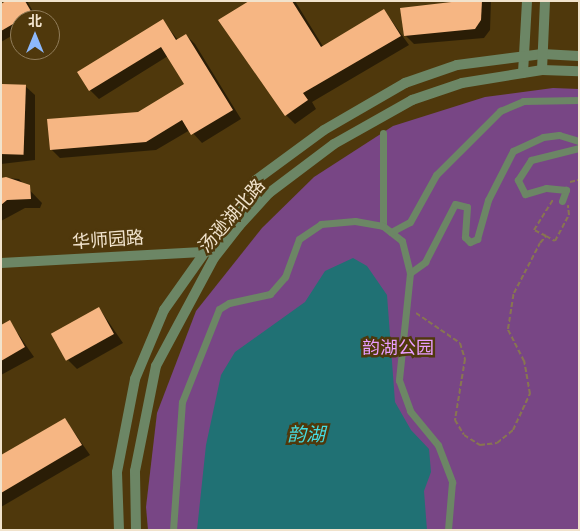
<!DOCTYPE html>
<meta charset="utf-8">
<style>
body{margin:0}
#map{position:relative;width:580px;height:531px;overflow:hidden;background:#4f380c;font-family:Roboto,"Noto Sans SC",sans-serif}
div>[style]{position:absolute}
.green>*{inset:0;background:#784685}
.water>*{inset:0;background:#207174}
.shadow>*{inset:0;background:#0007}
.building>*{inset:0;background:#f6b683;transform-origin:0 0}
.path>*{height:2px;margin-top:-1px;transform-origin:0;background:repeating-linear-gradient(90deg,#887550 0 5px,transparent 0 7.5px)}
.pedestrian>*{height:7px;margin:-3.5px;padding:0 3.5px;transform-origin:3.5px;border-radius:3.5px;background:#6c8665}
.tertiary>*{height:10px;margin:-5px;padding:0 5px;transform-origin:5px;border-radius:5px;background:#6c8665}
span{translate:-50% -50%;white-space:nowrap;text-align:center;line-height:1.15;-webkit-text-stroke:5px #4f380c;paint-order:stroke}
.street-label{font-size:18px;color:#f1e3cd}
.park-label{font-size:18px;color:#e99dfe}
.water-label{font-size:19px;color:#45dde3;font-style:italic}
.frame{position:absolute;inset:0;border:2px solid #f1e3cd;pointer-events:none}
.north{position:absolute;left:10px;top:10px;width:50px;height:50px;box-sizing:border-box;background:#4f380c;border:1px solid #907c59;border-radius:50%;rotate:0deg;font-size:14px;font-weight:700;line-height:20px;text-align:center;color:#f1e3cd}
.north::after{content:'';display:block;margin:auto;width:18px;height:22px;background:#8db9fc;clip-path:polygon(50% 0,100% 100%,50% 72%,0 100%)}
</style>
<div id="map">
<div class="green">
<i style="clip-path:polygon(553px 88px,579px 89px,579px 530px,148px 530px,146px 507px,157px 413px,196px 311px,262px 228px,314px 177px,393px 126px,485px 97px)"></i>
</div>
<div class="water">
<i style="clip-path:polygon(353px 258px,367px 266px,387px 295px,395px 402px,411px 430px,429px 449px,431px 472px,424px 491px,427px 530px,197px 530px,206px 445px,221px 375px,235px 352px,305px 302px,325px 271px)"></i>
</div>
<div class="shadow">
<i style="clip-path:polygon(9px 1px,27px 1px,38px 20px,20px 20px,20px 31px,1px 42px,1px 6px)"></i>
<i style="clip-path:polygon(252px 1px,295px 1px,324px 48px,384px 10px,409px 45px,312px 102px,316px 109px,295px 124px,286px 115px)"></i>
<i style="clip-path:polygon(461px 1px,491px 1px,490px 30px,484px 38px,414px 44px,405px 35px)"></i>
<i style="clip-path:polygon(163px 21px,178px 40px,186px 35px,195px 44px,241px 119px,202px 143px,190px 130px,156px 150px,60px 158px,51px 149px,139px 113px,186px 85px,168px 56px,99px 99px,90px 90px)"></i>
<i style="clip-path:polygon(25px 86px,35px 95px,35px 160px,1px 164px,1px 128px)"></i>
<i style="clip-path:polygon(7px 178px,19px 179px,42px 203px,40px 208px,25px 208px,1px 221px,1px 181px)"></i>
<i style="clip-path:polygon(99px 308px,123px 343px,77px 369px,68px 360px)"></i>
<i style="clip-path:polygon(10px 322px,34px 357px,1px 375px,1px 326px)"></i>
<i style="clip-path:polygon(65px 419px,90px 455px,1px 507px,1px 457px)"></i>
</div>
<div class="building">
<i style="clip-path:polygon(6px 1px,25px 1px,32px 13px,1px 31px,1px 4px)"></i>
<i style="clip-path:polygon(249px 1px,292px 1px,321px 47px,384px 9px,401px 36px,303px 93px,308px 100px,285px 116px,218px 20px)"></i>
<i style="clip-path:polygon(460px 1px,482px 1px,481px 20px,475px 29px,404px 36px,400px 8px)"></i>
<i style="clip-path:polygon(163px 19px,176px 40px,186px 34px,233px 110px,191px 135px,182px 120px,146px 142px,50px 150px,47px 119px,138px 112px,184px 84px,161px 47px,89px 91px,77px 72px)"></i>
<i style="left:2px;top:84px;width:24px;height:70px;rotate:2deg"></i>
<i style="clip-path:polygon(6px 177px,30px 185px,31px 199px,7px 200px,1px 205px,1px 178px)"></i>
<i style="left:99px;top:307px;width:31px;height:55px;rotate:61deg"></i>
<i style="clip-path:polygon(10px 320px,25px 347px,1px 361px,1px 325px)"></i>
<i style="clip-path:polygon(65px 418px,82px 445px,1px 493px,1px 455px)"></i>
</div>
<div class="path">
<i style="left:570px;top:182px;width:9px;rotate:-13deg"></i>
<i style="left:546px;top:236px;width:13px;rotate:-153deg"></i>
<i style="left:534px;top:230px;width:36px;rotate:-58deg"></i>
<i style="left:416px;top:313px;width:53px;rotate:34.3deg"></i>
<i style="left:460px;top:343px;width:17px;rotate:73deg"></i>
<i style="left:465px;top:359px;width:62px;rotate:99.3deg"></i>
<i style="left:455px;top:420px;width:17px;rotate:59deg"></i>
<i style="left:464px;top:435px;width:19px;rotate:32deg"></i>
<i style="left:480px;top:445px;width:17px;rotate:-7deg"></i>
<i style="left:497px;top:443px;width:21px;rotate:-39deg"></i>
<i style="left:513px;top:430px;width:40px;rotate:-65deg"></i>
<i style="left:530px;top:394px;width:34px;rotate:-100deg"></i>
<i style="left:524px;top:361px;width:36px;rotate:-117deg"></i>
<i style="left:508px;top:329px;width:36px;rotate:-81deg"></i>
<i style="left:514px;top:293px;width:56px;rotate:-62.5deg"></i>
<i style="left:540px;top:243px;width:9px;rotate:-49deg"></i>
<i style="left:546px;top:236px;width:10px;rotate:29deg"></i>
<i style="left:555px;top:241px;width:30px;rotate:-62deg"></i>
<i style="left:569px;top:215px;width:10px;rotate:-96deg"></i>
</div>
<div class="pedestrian">
<i style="left:383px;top:133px;width:93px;rotate:90deg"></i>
<i style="left:383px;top:226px;width:24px;rotate:38deg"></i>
<i style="left:402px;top:241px;width:33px;rotate:76deg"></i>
<i style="left:410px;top:273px;width:108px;rotate:95.9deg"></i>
<i style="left:399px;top:380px;width:33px;rotate:70deg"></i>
<i style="left:410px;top:411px;width:44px;rotate:50.5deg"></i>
<i style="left:438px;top:445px;width:40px;rotate:69deg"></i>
<i style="left:452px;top:482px;width:48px;rotate:94.8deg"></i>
<i style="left:562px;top:201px;width:12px;rotate:-70deg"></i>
<i style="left:566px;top:190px;width:20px;rotate:-174deg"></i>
<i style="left:546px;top:188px;width:22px;rotate:164deg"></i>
<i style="left:525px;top:194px;width:16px;rotate:-117deg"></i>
<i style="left:518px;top:180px;width:24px;rotate:-57deg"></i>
<i style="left:531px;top:160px;width:49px;rotate:-14deg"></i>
<i style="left:391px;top:232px;width:21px;rotate:-28deg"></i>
<i style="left:410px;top:222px;width:54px;rotate:-61deg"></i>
<i style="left:436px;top:175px;width:91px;rotate:-45deg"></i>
<i style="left:500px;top:111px;width:25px;rotate:-23deg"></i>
<i style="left:523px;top:101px;width:56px;rotate:-1deg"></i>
<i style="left:410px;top:273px;width:19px;rotate:-36deg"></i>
<i style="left:425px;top:262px;width:65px;rotate:-62.7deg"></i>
<i style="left:455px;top:204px;width:12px;rotate:14deg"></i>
<i style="left:467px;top:207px;width:30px;rotate:94deg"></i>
<i style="left:465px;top:237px;width:7px;rotate:45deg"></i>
<i style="left:470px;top:242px;width:8px;rotate:-23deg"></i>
<i style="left:477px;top:239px;width:41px;rotate:-74.2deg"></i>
<i style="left:488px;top:200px;width:55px;rotate:-63deg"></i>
<i style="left:513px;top:151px;width:33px;rotate:-25deg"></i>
<i style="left:543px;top:137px;width:16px;rotate:-7deg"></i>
<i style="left:559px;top:135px;width:21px;rotate:17deg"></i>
<i style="left:173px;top:530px;width:128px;rotate:-86deg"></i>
<i style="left:182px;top:402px;width:100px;rotate:-68.3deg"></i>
<i style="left:219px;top:309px;width:12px;rotate:-31deg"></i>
<i style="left:229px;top:303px;width:42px;rotate:-12.4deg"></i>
<i style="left:270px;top:294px;width:23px;rotate:-49deg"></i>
<i style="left:285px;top:277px;width:40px;rotate:-69.8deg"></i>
<i style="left:299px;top:239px;width:27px;rotate:-34deg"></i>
<i style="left:321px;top:224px;width:34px;rotate:-5deg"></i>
<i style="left:355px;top:221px;width:28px;rotate:10deg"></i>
</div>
<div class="tertiary">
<i style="left:542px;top:70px;width:37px;rotate:2deg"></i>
<i style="left:523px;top:73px;width:72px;rotate:-86.8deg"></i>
<i style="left:1px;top:263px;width:206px;rotate:-3.1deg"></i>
<i style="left:119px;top:530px;width:58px;rotate:-92deg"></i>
<i style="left:117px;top:472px;width:95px;rotate:-79deg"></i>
<i style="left:135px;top:379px;width:75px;rotate:-67.2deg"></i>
<i style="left:164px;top:310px;width:159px;rotate:-54.7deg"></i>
<i style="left:256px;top:180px;width:84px;rotate:-36.3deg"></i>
<i style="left:324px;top:130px;width:94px;rotate:-30.1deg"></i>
<i style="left:405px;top:83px;width:55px;rotate:-19.1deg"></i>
<i style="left:457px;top:65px;width:86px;rotate:-7.4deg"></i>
<i style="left:542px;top:54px;width:37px;rotate:3deg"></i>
<i style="left:136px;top:530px;width:59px;rotate:-91deg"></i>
<i style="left:135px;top:471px;width:107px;rotate:-78.7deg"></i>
<i style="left:156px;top:366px;width:123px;rotate:-61.8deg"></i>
<i style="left:214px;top:258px;width:41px;rotate:-52deg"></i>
<i style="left:239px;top:226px;width:45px;rotate:-47.7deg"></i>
<i style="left:269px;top:193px;width:81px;rotate:-37deg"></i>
<i style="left:334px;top:144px;width:90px;rotate:-29.4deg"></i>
<i style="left:412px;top:100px;width:53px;rotate:-18.8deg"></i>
<i style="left:462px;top:83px;width:81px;rotate:-9.2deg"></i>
<i style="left:542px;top:70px;width:69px;rotate:-87.5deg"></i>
</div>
<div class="street-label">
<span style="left:232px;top:216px;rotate:-49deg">汤逊湖北路</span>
<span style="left:108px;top:240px;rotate:-4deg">华师园路</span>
</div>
<div class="park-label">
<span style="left:398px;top:348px">韵湖公园</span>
</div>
<div class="water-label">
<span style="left:306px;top:435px">韵湖</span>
</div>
<div class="frame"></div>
<div class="north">北</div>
</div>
